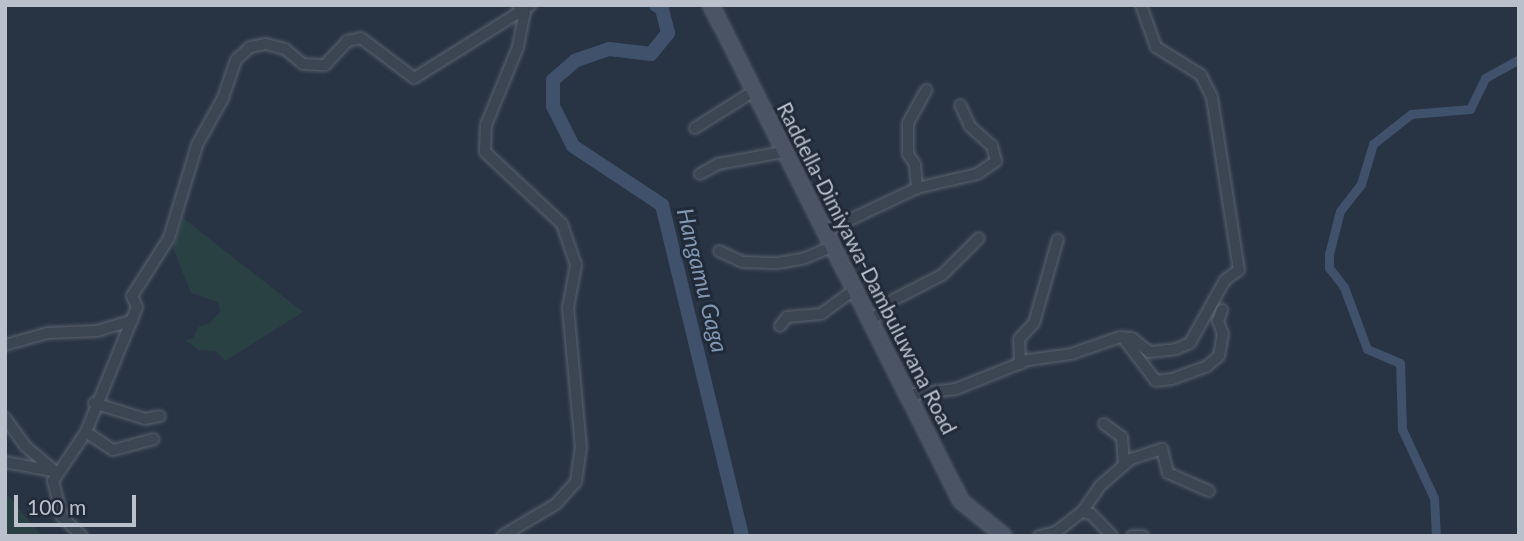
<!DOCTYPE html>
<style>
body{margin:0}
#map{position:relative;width:1524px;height:541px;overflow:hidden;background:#283343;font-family:Lato,sans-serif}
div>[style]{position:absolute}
.green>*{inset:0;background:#2a4144}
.canal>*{height:9px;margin:-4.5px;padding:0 4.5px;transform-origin:4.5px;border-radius:4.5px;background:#3f516b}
.river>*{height:14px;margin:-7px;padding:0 7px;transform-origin:7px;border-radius:7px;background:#3f516b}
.roads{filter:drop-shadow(0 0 2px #5b6370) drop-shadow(0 0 2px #5b6370)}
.street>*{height:10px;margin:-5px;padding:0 5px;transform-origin:5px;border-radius:5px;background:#3c4552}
.secondary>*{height:14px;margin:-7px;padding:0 7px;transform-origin:7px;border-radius:7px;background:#4b5465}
span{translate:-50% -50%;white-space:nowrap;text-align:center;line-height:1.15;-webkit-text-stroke:6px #212a38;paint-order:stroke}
.street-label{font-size:21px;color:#bac1cc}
.water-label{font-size:23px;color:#8297b2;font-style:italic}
.frame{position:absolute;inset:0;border:7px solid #bac1cc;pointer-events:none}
.scale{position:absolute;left:14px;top:495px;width:122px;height:32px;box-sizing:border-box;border:4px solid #bac1cc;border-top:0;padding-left:9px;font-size:21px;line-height:24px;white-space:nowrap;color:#bac1cc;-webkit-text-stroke:5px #212a38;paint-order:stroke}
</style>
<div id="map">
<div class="green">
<i style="clip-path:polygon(183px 218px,303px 312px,225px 361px,216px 351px,199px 350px,185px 340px,193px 339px,198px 327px,209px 324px,220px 312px,218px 302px,191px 293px,173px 248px)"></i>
<i style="clip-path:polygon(5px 492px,42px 536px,5px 536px)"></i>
</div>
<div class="canal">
<i style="left:1436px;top:536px;width:38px;rotate:-93deg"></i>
<i style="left:1434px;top:498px;width:76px;rotate:-114.9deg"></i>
<i style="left:1402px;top:429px;width:66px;rotate:-91.7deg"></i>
<i style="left:1400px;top:363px;width:36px;rotate:-157deg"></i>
<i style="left:1367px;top:349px;width:66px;rotate:-110.4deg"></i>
<i style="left:1344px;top:287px;width:24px;rotate:-128deg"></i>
<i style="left:1329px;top:268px;width:14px;rotate:-90deg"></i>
<i style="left:1329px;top:254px;width:44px;rotate:-75.7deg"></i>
<i style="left:1340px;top:211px;width:34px;rotate:-52deg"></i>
<i style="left:1361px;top:184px;width:42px;rotate:-73.3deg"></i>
<i style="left:1373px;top:144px;width:48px;rotate:-38.3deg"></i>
<i style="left:1411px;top:114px;width:59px;rotate:-4.8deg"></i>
<i style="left:1470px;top:109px;width:34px;rotate:-64deg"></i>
<i style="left:1485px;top:78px;width:39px;rotate:-29deg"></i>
</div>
<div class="river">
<i style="left:656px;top:5px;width:7px;rotate:34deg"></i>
<i style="left:662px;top:9px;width:25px;rotate:76deg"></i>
<i style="left:668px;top:33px;width:27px;rotate:129deg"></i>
<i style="left:651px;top:54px;width:42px;rotate:-173.2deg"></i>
<i style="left:609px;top:49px;width:36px;rotate:161deg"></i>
<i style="left:575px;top:61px;width:29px;rotate:139deg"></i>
<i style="left:553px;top:80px;width:26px;rotate:90deg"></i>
<i style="left:553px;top:106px;width:45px;rotate:63.4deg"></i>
<i style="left:573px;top:146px;width:107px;rotate:33.5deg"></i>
<i style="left:662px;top:205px;width:341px;rotate:76.4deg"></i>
</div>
<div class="roads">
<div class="street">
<i style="left:695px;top:128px;width:70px;rotate:-32.1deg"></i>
<i style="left:700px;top:174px;width:21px;rotate:-29deg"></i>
<i style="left:718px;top:164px;width:66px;rotate:-10.5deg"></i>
<i style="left:917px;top:188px;width:24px;rotate:-95deg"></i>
<i style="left:915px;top:164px;width:12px;rotate:-125deg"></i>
<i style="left:908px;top:154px;width:31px;rotate:-90deg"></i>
<i style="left:908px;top:123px;width:38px;rotate:-61deg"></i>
<i style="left:824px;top:232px;width:103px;rotate:-25.3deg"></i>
<i style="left:917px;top:188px;width:62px;rotate:-13.1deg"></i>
<i style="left:977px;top:174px;width:23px;rotate:-34deg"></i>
<i style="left:996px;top:161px;width:16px;rotate:-105deg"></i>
<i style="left:992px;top:146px;width:30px;rotate:-138deg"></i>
<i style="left:970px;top:126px;width:23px;rotate:-115deg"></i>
<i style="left:719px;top:251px;width:26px;rotate:25deg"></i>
<i style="left:743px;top:262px;width:35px;rotate:2deg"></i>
<i style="left:778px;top:263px;width:27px;rotate:-10deg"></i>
<i style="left:805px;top:258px;width:28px;rotate:-23deg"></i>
<i style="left:869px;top:323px;width:35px;rotate:-43deg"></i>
<i style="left:895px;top:299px;width:53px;rotate:-27.1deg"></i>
<i style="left:942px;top:275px;width:52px;rotate:-45deg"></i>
<i style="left:780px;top:326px;width:11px;rotate:-52deg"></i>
<i style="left:787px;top:317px;width:34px;rotate:-5deg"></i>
<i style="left:821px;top:314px;width:39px;rotate:-36deg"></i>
<i style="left:1124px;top:339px;width:53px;rotate:52.7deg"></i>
<i style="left:1156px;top:381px;width:16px;rotate:-7deg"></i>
<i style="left:1172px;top:379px;width:37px;rotate:-20deg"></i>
<i style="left:1207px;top:366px;width:16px;rotate:-40deg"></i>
<i style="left:1219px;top:356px;width:22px;rotate:-80deg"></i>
<i style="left:1223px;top:334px;width:14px;rotate:-111deg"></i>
<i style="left:1218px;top:321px;width:12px;rotate:-70deg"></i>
<i style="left:5px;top:345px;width:44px;rotate:-15.9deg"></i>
<i style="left:47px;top:333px;width:50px;rotate:-2.3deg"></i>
<i style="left:97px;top:331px;width:37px;rotate:-17deg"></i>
<i style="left:1020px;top:364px;width:25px;rotate:-92deg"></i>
<i style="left:1019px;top:339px;width:22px;rotate:-47deg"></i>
<i style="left:1034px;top:323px;width:87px;rotate:-74.1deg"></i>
<i style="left:907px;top:395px;width:49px;rotate:-7deg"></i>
<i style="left:956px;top:389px;width:78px;rotate:-21.9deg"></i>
<i style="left:1028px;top:360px;width:43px;rotate:-7.9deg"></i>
<i style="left:1071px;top:354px;width:52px;rotate:-19.1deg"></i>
<i style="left:1120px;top:337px;width:12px;rotate:5deg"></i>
<i style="left:1132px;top:338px;width:22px;rotate:39deg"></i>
<i style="left:1149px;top:352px;width:27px;rotate:-6deg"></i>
<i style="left:1176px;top:349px;width:15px;rotate:-23deg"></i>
<i style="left:1190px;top:343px;width:72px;rotate:-60.9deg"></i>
<i style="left:1225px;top:280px;width:17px;rotate:-36deg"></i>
<i style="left:1239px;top:270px;width:175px;rotate:-98.9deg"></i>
<i style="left:1212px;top:97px;width:25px;rotate:-117deg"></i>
<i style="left:1201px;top:75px;width:53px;rotate:-148.1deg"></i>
<i style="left:1156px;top:47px;width:45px;rotate:-109.7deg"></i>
<i style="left:94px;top:403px;width:53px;rotate:17.4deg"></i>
<i style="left:145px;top:419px;width:15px;rotate:-11deg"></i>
<i style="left:5px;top:418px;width:34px;rotate:54deg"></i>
<i style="left:25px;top:446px;width:40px;rotate:40deg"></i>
<i style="left:1104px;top:424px;width:22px;rotate:36deg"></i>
<i style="left:1122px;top:437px;width:28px;rotate:86deg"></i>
<i style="left:86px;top:432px;width:32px;rotate:34deg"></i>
<i style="left:113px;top:450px;width:42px;rotate:-15deg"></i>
<i style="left:5px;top:462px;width:48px;rotate:10.8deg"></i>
<i style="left:1082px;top:512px;width:33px;rotate:-55deg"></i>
<i style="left:1101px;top:485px;width:40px;rotate:-41deg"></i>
<i style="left:1131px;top:459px;width:33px;rotate:-18deg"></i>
<i style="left:1162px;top:449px;width:25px;rotate:76deg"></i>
<i style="left:1168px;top:473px;width:45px;rotate:23.7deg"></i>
<i style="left:82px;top:536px;width:28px;rotate:-136deg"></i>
<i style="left:62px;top:517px;width:37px;rotate:-104deg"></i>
<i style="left:53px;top:481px;width:59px;rotate:-56deg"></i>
<i style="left:86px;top:432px;width:135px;rotate:-67.8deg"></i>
<i style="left:137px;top:307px;width:12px;rotate:-114deg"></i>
<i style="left:132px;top:296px;width:69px;rotate:-57.5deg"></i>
<i style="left:169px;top:238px;width:97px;rotate:-73.2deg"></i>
<i style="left:197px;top:145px;width:54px;rotate:-61deg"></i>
<i style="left:223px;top:98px;width:40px;rotate:-71.1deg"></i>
<i style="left:236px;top:60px;width:19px;rotate:-43deg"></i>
<i style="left:250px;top:47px;width:16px;rotate:-11deg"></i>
<i style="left:266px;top:44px;width:20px;rotate:15deg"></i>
<i style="left:285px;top:49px;width:23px;rotate:40deg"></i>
<i style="left:303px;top:64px;width:22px;rotate:3deg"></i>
<i style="left:325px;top:65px;width:33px;rotate:-47deg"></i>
<i style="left:347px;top:41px;width:14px;rotate:-12deg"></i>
<i style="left:361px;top:38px;width:66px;rotate:37deg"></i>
<i style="left:414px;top:78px;width:138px;rotate:-32deg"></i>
<i style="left:502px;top:536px;width:63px;rotate:-30.7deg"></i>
<i style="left:556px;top:504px;width:30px;rotate:-48deg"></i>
<i style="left:576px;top:482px;width:34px;rotate:-82deg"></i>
<i style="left:581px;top:448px;width:141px;rotate:-95.3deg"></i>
<i style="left:568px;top:308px;width:44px;rotate:-79.5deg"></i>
<i style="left:576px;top:265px;width:43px;rotate:-108.9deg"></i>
<i style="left:562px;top:224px;width:105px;rotate:-136.9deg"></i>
<i style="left:485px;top:152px;width:27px;rotate:-88deg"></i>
<i style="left:486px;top:125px;width:84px;rotate:-67.7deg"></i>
<i style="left:518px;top:47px;width:36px;rotate:-79deg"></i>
<i style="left:525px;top:12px;width:10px;rotate:-135deg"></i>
<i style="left:1039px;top:536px;width:17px;rotate:-13deg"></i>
<i style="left:1056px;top:532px;width:33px;rotate:-38deg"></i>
<i style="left:1082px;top:512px;width:9px;rotate:13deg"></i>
<i style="left:1091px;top:514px;width:30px;rotate:46deg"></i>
<i style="left:1132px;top:536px;width:11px"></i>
</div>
<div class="secondary">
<i style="left:711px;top:5px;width:555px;rotate:63.25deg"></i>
<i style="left:961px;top:501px;width:55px;rotate:39.1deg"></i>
</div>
</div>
<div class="street-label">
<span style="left:867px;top:268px;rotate:63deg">Raddella-Dimiyawa-Dambuluwana Road</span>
</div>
<div class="water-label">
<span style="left:703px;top:280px;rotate:76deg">Hangamu Gaga</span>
</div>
<div class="frame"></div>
<div class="scale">100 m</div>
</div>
